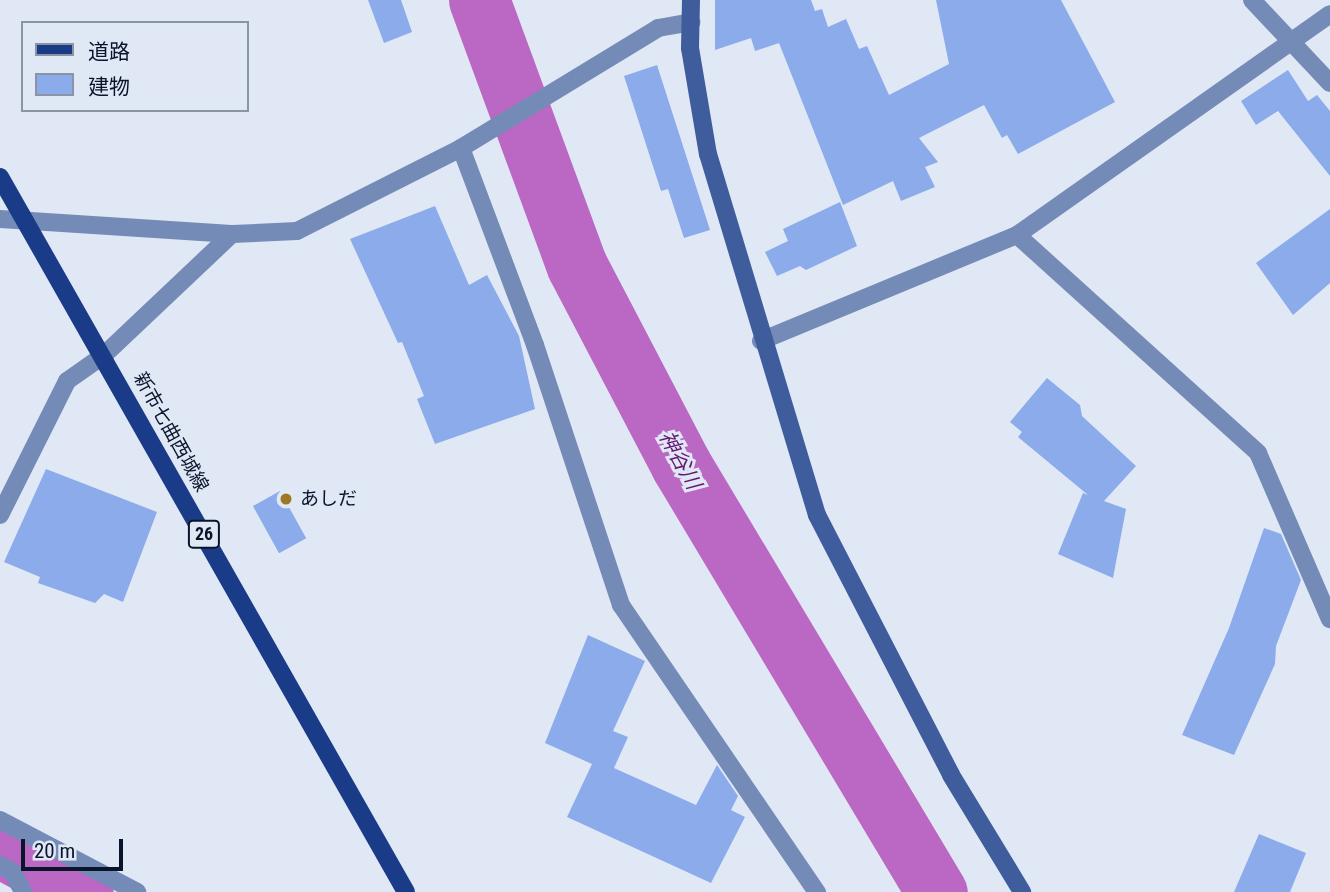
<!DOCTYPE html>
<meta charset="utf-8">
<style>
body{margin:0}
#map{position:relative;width:1330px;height:892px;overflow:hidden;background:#e0e8f5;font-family:"Roboto Condensed","Noto Sans JP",sans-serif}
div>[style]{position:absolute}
.river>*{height:61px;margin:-30.5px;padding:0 30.5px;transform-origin:30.5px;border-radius:30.5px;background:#ba68c3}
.building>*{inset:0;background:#8babea;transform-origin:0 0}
.street>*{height:18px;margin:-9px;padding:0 9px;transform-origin:9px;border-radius:9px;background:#758bb7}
.secondary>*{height:18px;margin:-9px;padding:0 9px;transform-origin:9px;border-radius:9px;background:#3f5d9c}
.primary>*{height:18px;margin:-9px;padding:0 9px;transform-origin:9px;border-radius:9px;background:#193b88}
.dots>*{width:19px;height:19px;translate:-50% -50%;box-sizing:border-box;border:4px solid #e0e8f5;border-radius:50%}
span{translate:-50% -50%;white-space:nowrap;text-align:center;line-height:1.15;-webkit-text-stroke:6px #e0e8f5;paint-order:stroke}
.shield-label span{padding:2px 5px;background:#e0e8f5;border:2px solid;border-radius:5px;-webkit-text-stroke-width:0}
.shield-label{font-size:18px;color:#0a152c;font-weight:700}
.street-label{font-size:19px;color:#0a152c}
.poi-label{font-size:19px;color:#0a152c}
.left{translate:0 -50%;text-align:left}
.water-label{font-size:21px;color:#65186e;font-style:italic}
.legend{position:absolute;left:21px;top:21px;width:228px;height:91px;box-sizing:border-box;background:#e0e8f5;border:2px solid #8a94a5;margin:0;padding:9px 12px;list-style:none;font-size:21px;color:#0a152c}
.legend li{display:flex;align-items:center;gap:14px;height:35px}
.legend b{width:35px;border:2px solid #8a94a5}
.scale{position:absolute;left:21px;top:839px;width:102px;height:32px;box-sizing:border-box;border:4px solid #0a152c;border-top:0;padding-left:9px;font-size:21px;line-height:24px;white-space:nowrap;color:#0a152c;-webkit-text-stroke:5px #e0e8f5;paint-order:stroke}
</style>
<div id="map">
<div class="river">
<i style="left:479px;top:0;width:283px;rotate:69.8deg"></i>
<i style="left:577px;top:266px;width:225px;rotate:62.4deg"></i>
<i style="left:681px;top:465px;width:498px;rotate:59.1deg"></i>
<i style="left:0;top:847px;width:94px;rotate:28.5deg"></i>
</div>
<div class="building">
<i style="clip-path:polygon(368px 0,401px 0,412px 32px,384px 43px)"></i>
<i style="clip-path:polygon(715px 0,811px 0,815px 11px,822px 9px,828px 27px,846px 19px,859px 49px,867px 46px,889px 95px,949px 64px,936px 0,1061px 0,1115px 102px,1018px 154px,1007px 135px,1002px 138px,984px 105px,919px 138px,938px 162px,925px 167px,935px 187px,901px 201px,893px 181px,843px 205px,779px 43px,755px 51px,751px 38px,715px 50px)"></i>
<i style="clip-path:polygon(657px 65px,710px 230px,684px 238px,668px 189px,661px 191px,624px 76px)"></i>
<i style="clip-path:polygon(1288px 70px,1308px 101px,1317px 95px,1330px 111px,1330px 176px,1278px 111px,1256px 125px,1241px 101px)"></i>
<i style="clip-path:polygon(840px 202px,857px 246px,806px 270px,800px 266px,777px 276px,765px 252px,788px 241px,783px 229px)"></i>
<i style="clip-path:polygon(435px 206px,469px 285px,487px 275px,519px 336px,535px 409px,435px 444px,417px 399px,424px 396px,402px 342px,398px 343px,350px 239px)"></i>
<i style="clip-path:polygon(1330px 209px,1330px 283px,1293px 315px,1256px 263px)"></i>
<i style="clip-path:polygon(1047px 378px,1080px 405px,1082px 416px,1136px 466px,1104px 501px,1126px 509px,1113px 578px,1058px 554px,1083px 493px,1088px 495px,1018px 437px,1022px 432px,1010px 422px)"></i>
<i style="clip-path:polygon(46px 469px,157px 512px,123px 602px,104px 594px,95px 603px,38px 583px,40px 577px,4px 562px)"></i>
<i style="left:280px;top:491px;width:54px;height:31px;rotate:61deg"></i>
<i style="clip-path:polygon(1264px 528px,1281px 534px,1301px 580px,1276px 646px,1275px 664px,1234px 755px,1182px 735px,1229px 628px)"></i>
<i style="clip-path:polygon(588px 635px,645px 661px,613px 731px,628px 737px,614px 768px,696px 805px,717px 765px,738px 796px,731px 810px,745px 817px,711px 883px,567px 817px,592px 764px,545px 743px)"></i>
<i style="clip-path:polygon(1259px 834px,1306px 853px,1290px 892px,1234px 892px)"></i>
</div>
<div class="street">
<i style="left:1252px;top:0;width:114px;rotate:46.8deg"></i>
<i style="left:461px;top:148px;width:210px;rotate:69.4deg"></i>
<i style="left:535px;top:345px;width:274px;rotate:71.7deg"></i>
<i style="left:621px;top:605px;width:348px;rotate:55.7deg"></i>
<i style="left:0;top:219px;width:232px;rotate:3.7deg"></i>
<i style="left:232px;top:234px;width:65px;rotate:-2.6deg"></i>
<i style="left:297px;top:231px;width:184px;rotate:-26.8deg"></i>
<i style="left:461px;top:148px;width:231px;rotate:-31.3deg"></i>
<i style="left:658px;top:28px;width:34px;rotate:-10deg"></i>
<i style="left:1017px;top:235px;width:325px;rotate:42.1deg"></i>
<i style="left:1258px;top:453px;width:181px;rotate:66.6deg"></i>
<i style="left:761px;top:341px;width:277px;rotate:-22.5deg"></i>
<i style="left:1017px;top:235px;width:383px;rotate:-35.2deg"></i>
<i style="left:0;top:515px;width:150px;rotate:-63.4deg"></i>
<i style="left:67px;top:381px;width:45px;rotate:-35.1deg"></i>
<i style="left:104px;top:355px;width:176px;rotate:-43.4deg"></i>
<i style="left:0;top:820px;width:155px;rotate:27.7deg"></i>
<i style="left:0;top:865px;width:13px;rotate:27deg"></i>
<i style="left:12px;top:871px;width:24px;rotate:62deg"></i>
</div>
<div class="secondary">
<i style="left:691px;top:0;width:48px;rotate:91.2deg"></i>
<i style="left:690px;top:48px;width:108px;rotate:80.4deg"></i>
<i style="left:708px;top:154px;width:377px;rotate:73.2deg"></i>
<i style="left:817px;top:515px;width:292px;rotate:62.7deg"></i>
<i style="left:951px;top:775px;width:137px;rotate:58.7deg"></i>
</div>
<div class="primary">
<i style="left:0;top:177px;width:822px;rotate:60.41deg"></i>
</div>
<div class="dots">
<i style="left:286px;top:499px;background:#9e7825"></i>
</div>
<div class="shield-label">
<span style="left:204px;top:534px">26</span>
</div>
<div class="street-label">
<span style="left:171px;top:432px;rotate:61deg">新市七曲西城線</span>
</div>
<div class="poi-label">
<span class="left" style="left:300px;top:499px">あしだ</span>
</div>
<div class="water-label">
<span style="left:680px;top:460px;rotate:61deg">神谷川</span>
</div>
<ul class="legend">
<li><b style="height:9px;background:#193b88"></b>道路</li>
<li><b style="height:19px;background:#8babea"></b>建物</li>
</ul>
<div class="scale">20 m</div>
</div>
